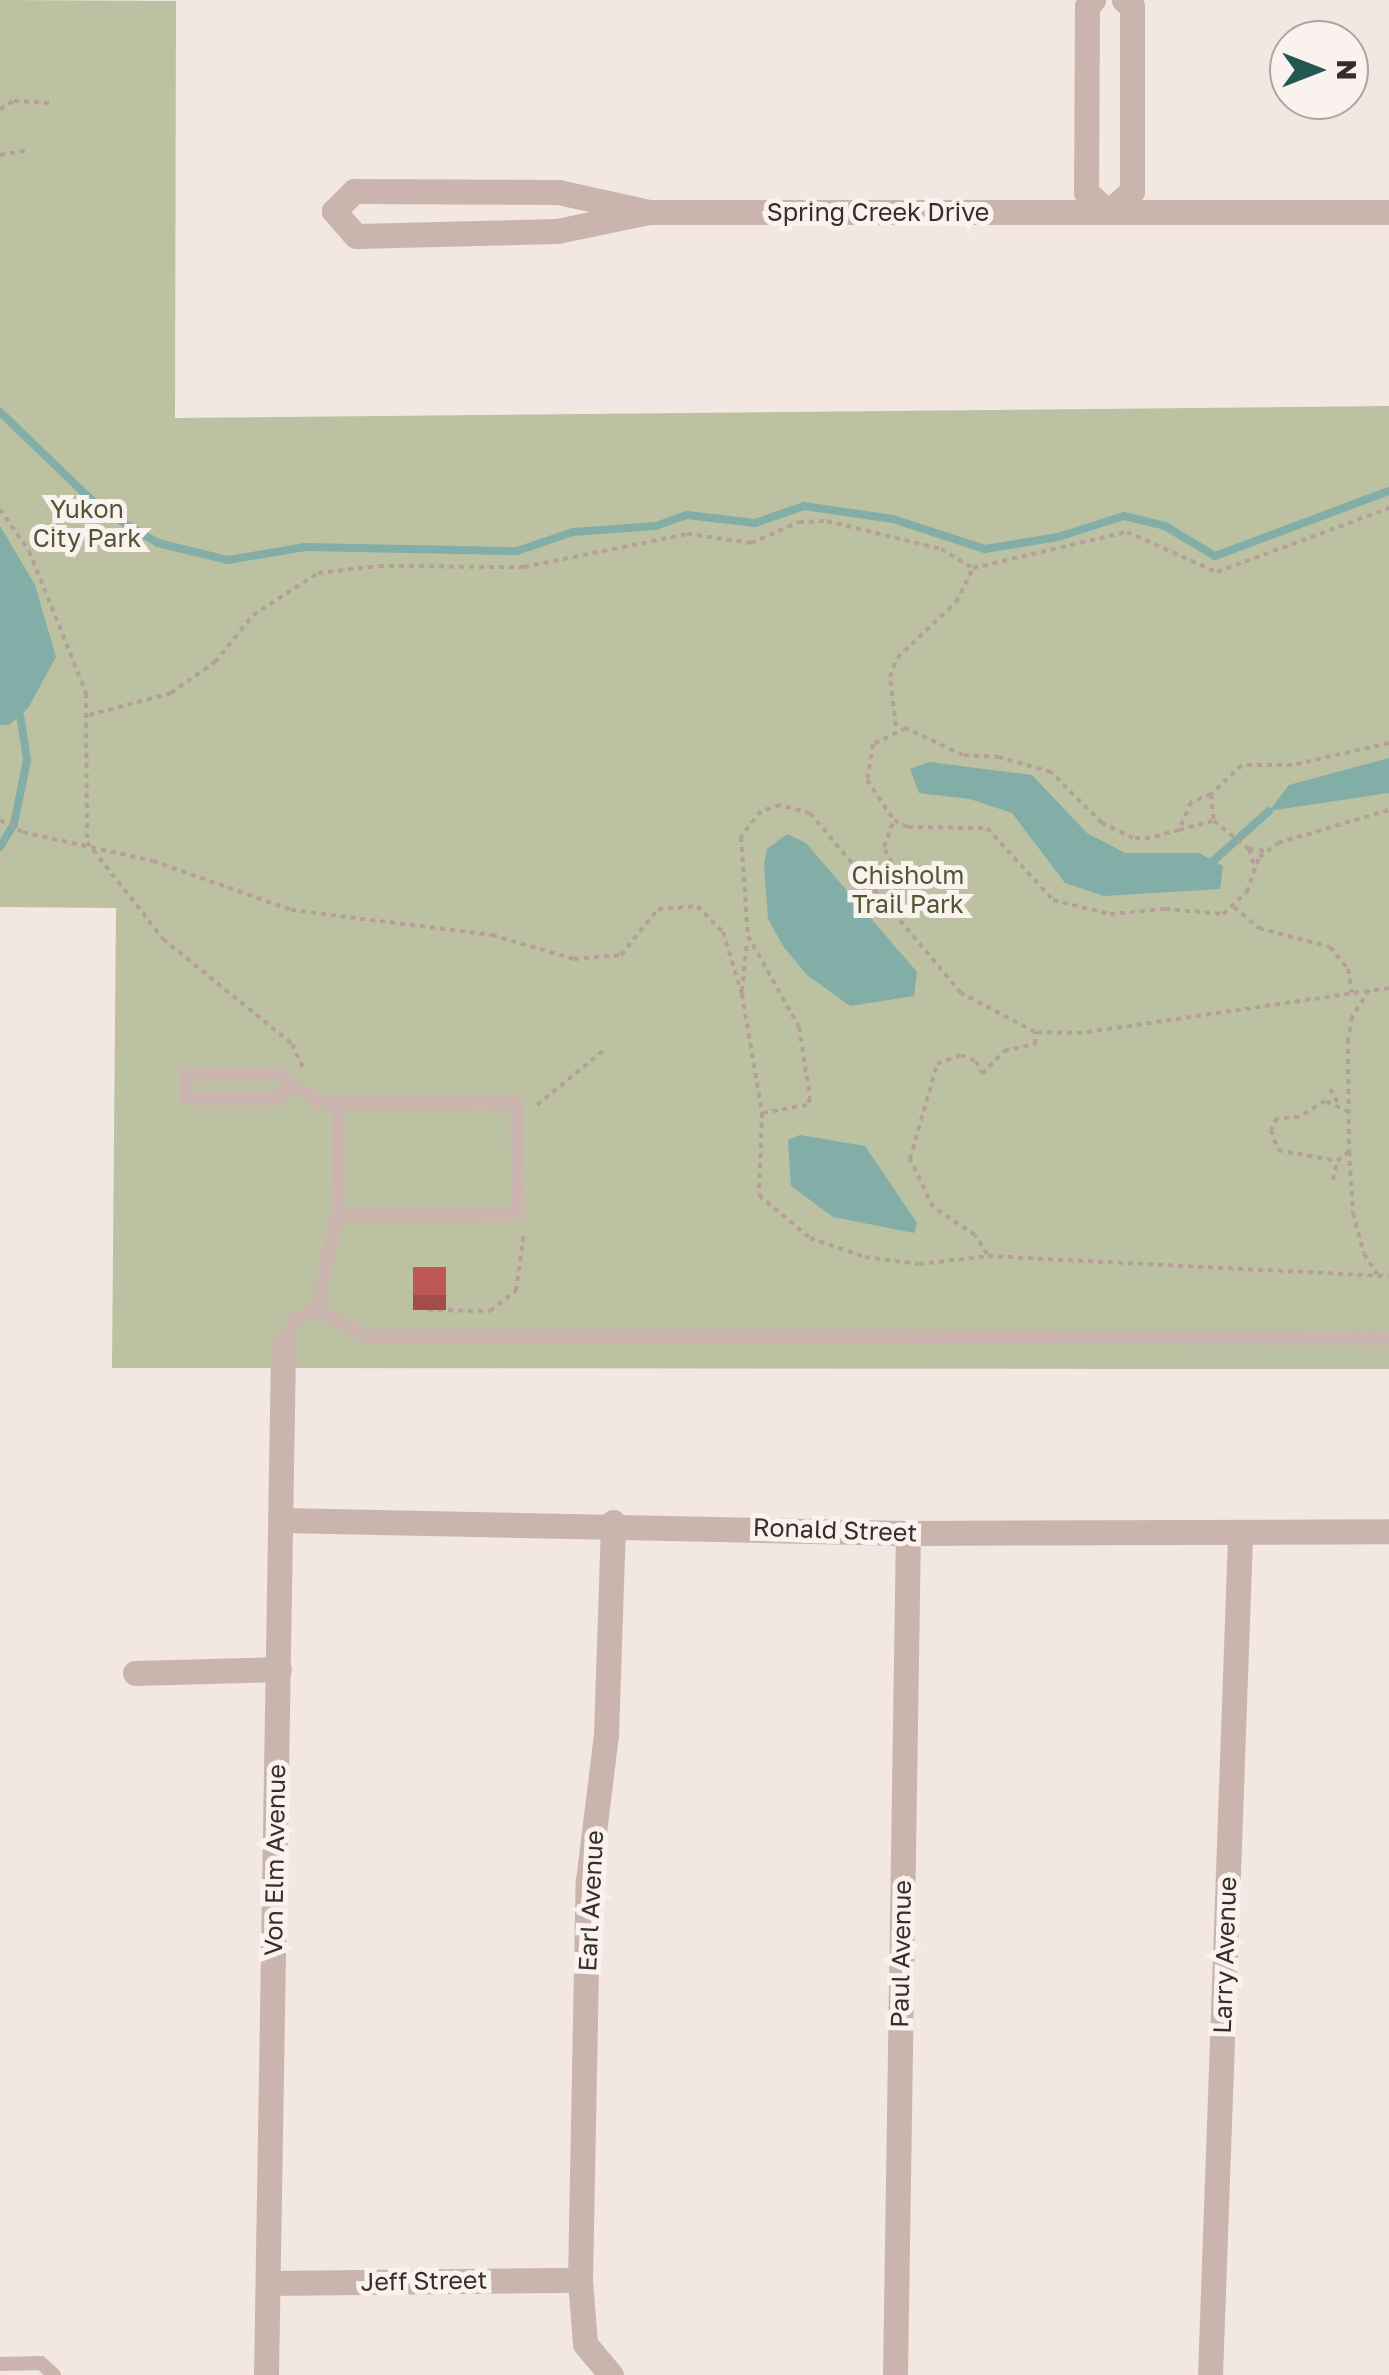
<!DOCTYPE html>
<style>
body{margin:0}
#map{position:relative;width:1389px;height:2375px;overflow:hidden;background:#f2e7e1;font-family:"Golos Text",sans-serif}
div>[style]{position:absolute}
.green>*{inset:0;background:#bcc1a2}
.water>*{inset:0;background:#82aea7}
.stream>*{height:8px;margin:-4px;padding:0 4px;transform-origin:4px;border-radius:4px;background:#82aea7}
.path>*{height:4px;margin-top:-2px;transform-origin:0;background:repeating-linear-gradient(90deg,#b69f98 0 5px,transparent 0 10px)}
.service>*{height:14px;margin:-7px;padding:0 7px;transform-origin:7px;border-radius:7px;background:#cab5ae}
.minor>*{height:25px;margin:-12.5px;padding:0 12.5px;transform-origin:12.5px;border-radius:12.5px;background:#cab5ae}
.wall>*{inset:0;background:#a34c48;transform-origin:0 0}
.building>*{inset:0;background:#be5854;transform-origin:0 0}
span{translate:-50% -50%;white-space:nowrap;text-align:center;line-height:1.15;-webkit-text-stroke:10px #faf2ee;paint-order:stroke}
.street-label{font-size:25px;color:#392d2c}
.park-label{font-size:25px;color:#505631}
.north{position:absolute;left:1269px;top:20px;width:100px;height:100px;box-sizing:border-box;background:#faf2ee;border:2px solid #ada3a0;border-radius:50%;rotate:90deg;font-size:28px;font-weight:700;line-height:40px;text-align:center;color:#392d2c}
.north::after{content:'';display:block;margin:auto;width:35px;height:45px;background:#235851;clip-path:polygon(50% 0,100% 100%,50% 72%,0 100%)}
</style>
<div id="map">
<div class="green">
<i style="clip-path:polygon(0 0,176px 1px,175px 418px,1389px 406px,1389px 1369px,112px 1368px,116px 908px,0 907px)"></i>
</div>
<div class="water">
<i style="clip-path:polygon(0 526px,35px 585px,56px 657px,28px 708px,9px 725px,0 725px)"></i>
<i style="clip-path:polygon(1389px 758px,1389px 793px,1269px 811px,1289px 785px)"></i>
<i style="clip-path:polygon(929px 762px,1032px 775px,1087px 833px,1125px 853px,1199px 853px,1223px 866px,1220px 889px,1104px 896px,1065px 883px,1012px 813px,970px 799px,919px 793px,910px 769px)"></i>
<i style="clip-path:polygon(787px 834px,806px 843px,917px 972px,914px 996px,850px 1006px,807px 975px,783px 946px,768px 919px,764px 864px,767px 849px)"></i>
<i style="clip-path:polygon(800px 1135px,865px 1146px,917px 1223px,914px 1233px,833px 1217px,791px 1186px,788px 1140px)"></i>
</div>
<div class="stream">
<i style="left:0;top:412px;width:141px;rotate:43.9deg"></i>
<i style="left:102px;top:510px;width:65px;rotate:30.5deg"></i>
<i style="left:158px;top:543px;width:72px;rotate:13.7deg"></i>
<i style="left:228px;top:560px;width:78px;rotate:-9.6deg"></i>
<i style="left:305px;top:547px;width:212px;rotate:1.1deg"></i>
<i style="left:517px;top:551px;width:59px;rotate:-18.7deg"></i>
<i style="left:573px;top:532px;width:83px;rotate:-4.1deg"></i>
<i style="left:656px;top:526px;width:33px;rotate:-20deg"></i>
<i style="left:687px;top:515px;width:68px;rotate:6.7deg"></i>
<i style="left:755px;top:523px;width:52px;rotate:-19.1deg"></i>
<i style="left:804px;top:506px;width:90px;rotate:8.3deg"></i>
<i style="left:893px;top:519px;width:97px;rotate:18.1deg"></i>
<i style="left:985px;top:549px;width:74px;rotate:-9.3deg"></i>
<i style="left:1058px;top:537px;width:69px;rotate:-17.7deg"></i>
<i style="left:1124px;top:516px;width:42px;rotate:13.7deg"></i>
<i style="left:1165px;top:526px;width:58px;rotate:31deg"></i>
<i style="left:1215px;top:556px;width:186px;rotate:-20.5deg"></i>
<i style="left:0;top:847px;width:27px;rotate:-59deg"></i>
<i style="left:14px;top:824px;width:65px;rotate:-78.5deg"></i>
<i style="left:27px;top:760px;width:46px;rotate:-98.8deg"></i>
<i style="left:1212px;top:862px;width:76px;rotate:-41.8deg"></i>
</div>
<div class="path">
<i style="left:0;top:109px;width:16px;rotate:-30deg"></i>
<i style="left:14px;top:101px;width:36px;rotate:3deg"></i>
<i style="left:0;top:155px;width:28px;rotate:-10deg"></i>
<i style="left:0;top:509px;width:51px;rotate:55.4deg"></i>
<i style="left:29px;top:551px;width:153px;rotate:68.1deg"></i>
<i style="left:86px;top:693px;width:149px;rotate:89.6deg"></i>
<i style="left:87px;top:842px;width:123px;rotate:51.9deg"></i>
<i style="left:163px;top:939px;width:166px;rotate:39.1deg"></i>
<i style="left:292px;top:1044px;width:26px;rotate:65deg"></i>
<i style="left:89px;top:715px;width:85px;rotate:-15deg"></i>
<i style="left:171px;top:693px;width:54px;rotate:-35.2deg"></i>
<i style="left:215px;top:662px;width:60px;rotate:-51deg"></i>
<i style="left:253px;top:615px;width:77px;rotate:-32.9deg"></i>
<i style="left:318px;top:573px;width:61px;rotate:-6.5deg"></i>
<i style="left:379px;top:566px;width:145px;rotate:0.4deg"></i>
<i style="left:524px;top:567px;width:166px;rotate:-11.4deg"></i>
<i style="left:687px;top:534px;width:65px;rotate:8deg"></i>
<i style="left:751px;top:543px;width:52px;rotate:-23.6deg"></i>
<i style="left:799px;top:522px;width:28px;rotate:-2deg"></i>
<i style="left:827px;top:521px;width:117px;rotate:13.8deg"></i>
<i style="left:941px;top:549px;width:37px;rotate:31deg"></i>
<i style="left:973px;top:568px;width:158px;rotate:-13.2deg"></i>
<i style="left:1127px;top:532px;width:98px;rotate:24deg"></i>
<i style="left:1217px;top:572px;width:184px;rotate:-20.4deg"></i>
<i style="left:896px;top:726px;width:49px;rotate:-97deg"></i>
<i style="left:890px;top:677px;width:20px;rotate:-70deg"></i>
<i style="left:897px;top:658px;width:81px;rotate:-43.5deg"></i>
<i style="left:956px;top:602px;width:38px;rotate:-63deg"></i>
<i style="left:1389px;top:743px;width:99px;rotate:167.2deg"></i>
<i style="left:1292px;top:765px;width:50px;rotate:180deg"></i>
<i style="left:1242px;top:765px;width:42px;rotate:136.9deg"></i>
<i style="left:1211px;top:794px;width:22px;rotate:158deg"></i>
<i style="left:1191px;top:802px;width:30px;rotate:113deg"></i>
<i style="left:1179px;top:830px;width:30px;rotate:165deg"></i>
<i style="left:1150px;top:838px;width:17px;rotate:180deg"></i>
<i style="left:1133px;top:838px;width:34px;rotate:-154deg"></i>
<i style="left:1102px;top:823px;width:72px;rotate:-135deg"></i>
<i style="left:1051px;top:772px;width:54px;rotate:-163.9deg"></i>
<i style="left:999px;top:757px;width:36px;rotate:-177deg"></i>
<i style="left:963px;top:755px;width:63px;rotate:-154.7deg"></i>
<i style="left:906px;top:728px;width:37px;rotate:154deg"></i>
<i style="left:873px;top:744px;width:36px;rotate:99deg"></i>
<i style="left:867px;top:780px;width:48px;rotate:56deg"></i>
<i style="left:894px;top:820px;width:16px;rotate:27deg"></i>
<i style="left:908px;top:827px;width:79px;rotate:0.7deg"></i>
<i style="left:987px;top:828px;width:98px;rotate:47.5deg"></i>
<i style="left:1053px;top:900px;width:59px;rotate:13.8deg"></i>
<i style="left:1110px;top:914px;width:55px;rotate:-5.2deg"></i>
<i style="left:1165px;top:909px;width:58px;rotate:4.9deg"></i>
<i style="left:1223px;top:914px;width:33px;rotate:-43deg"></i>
<i style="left:1247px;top:892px;width:37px;rotate:-71deg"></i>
<i style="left:1259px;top:857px;width:24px;rotate:-36deg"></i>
<i style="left:1278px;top:843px;width:116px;rotate:-16.6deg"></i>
<i style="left:1211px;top:794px;width:27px;rotate:84deg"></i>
<i style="left:1214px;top:821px;width:45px;rotate:38.7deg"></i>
<i style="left:1249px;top:849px;width:17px;rotate:7deg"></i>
<i style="left:0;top:820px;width:26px;rotate:28deg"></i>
<i style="left:23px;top:832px;width:133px;rotate:12.6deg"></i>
<i style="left:153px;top:861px;width:146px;rotate:19.5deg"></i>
<i style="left:291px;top:910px;width:203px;rotate:7.1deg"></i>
<i style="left:492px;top:935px;width:85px;rotate:16.3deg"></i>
<i style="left:574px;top:959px;width:47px;rotate:-4.9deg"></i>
<i style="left:621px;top:955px;width:59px;rotate:-51.2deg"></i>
<i style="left:658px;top:909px;width:39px;rotate:-4deg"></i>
<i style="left:697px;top:906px;width:37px;rotate:45deg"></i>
<i style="left:723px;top:932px;width:65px;rotate:73deg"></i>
<i style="left:742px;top:994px;width:121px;rotate:80.5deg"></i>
<i style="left:1179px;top:830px;width:35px;rotate:-15deg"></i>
<i style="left:1249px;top:849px;width:21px;rotate:73deg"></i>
<i style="left:888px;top:906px;width:35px;rotate:-77deg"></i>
<i style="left:896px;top:872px;width:28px;rotate:-116deg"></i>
<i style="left:884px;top:847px;width:29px;rotate:-70deg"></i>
<i style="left:1234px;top:907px;width:33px;rotate:40deg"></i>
<i style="left:1259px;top:928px;width:73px;rotate:15deg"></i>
<i style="left:1330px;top:947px;width:28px;rotate:51deg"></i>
<i style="left:1348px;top:969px;width:24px;rotate:81deg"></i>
<i style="left:1389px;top:988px;width:310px;rotate:171.7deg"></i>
<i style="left:1082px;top:1033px;width:47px;rotate:-178.8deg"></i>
<i style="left:1035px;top:1032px;width:84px;rotate:-152.2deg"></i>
<i style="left:961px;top:993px;width:235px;rotate:-130deg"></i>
<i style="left:810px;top:813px;width:31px;rotate:-165deg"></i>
<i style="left:780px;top:805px;width:20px;rotate:162deg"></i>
<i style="left:761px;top:811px;width:33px;rotate:128deg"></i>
<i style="left:741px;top:837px;width:99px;rotate:86deg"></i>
<i style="left:748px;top:936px;width:104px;rotate:60.7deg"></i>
<i style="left:799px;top:1027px;width:72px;rotate:81.2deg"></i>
<i style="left:810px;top:1098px;width:8px;rotate:113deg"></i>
<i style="left:807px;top:1105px;width:46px;rotate:169.9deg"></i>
<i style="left:762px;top:1113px;width:82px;rotate:92.1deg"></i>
<i style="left:759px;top:1195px;width:67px;rotate:40.1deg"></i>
<i style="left:810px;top:1238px;width:58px;rotate:19.1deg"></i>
<i style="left:865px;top:1257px;width:54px;rotate:7.4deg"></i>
<i style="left:919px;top:1264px;width:69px;rotate:-6.6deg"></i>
<i style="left:988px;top:1256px;width:401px;rotate:2.9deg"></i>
<i style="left:1369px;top:990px;width:32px;rotate:122deg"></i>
<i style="left:1352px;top:1017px;width:22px;rotate:100deg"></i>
<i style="left:1348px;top:1039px;width:112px;rotate:89.5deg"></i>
<i style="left:1349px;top:1151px;width:62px;rotate:86.3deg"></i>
<i style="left:1353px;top:1213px;width:42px;rotate:75deg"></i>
<i style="left:1364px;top:1254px;width:24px;rotate:57deg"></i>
<i style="left:742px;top:991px;width:50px;rotate:-84.3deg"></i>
<i style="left:1330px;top:1089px;width:16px;rotate:60deg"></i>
<i style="left:537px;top:1105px;width:87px;rotate:-39.4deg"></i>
<i style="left:1349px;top:1112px;width:26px;rotate:-155deg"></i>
<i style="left:1325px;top:1101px;width:31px;rotate:148deg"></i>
<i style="left:1299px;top:1117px;width:22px;rotate:177deg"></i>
<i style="left:1277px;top:1118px;width:13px;rotate:117deg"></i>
<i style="left:1271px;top:1130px;width:21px;rotate:71deg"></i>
<i style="left:1278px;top:1150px;width:60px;rotate:10.6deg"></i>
<i style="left:1337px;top:1161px;width:16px;rotate:-40deg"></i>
<i style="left:1333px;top:1180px;width:19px;rotate:-78deg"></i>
<i style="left:987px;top:1254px;width:22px;rotate:-122deg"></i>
<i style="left:975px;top:1235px;width:50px;rotate:-146.3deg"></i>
<i style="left:933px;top:1207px;width:53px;rotate:-115.6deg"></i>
<i style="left:910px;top:1159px;width:99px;rotate:-74.1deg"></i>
<i style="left:937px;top:1064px;width:26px;rotate:-21deg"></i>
<i style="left:961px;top:1055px;width:16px;rotate:22deg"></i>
<i style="left:976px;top:1061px;width:14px;rotate:65deg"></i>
<i style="left:982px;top:1074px;width:32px;rotate:-46deg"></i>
<i style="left:1004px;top:1051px;width:32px;rotate:-13deg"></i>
<i style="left:1035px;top:1044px;width:12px;rotate:-90deg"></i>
<i style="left:428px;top:1310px;width:62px;rotate:0.9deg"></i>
<i style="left:490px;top:1311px;width:33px;rotate:-38deg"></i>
<i style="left:516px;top:1291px;width:60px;rotate:-82.3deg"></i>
</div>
<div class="service">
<i style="left:288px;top:1087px;width:15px;rotate:127deg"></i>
<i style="left:279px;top:1099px;width:92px;rotate:180deg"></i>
<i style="left:187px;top:1099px;width:25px;rotate:-90deg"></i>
<i style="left:187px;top:1074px;width:91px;rotate:0.6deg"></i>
<i style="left:278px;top:1075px;width:51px;rotate:33.1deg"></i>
<i style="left:321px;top:1103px;width:196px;rotate:-0.3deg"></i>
<i style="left:517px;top:1102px;width:112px;rotate:89.5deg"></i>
<i style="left:518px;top:1214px;width:180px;rotate:179.7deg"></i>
<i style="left:316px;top:1309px;width:97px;rotate:-76.8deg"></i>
<i style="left:338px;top:1215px;width:111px;rotate:-89.5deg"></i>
<i style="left:283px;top:1346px;width:28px;rotate:-67deg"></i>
<i style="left:294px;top:1320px;width:25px;rotate:-27deg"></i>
<i style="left:316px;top:1309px;width:56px;rotate:28.9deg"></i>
<i style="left:365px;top:1336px;width:1024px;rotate:0.11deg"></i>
<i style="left:0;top:2364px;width:41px;rotate:-1.4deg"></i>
<i style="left:41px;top:2363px;width:18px;rotate:43deg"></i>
</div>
<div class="minor">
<i style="left:1093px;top:0;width:8px;rotate:135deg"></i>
<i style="left:1087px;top:6px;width:186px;rotate:90.3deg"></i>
<i style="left:1086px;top:192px;width:30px;rotate:42deg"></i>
<i style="left:1108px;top:212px;width:32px;rotate:-41deg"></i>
<i style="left:1132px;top:191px;width:185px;rotate:-90deg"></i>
<i style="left:1132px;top:6px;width:10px;rotate:-143deg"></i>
<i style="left:649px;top:212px;width:93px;rotate:-167.6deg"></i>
<i style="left:558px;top:192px;width:204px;rotate:-179.7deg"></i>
<i style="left:354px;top:191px;width:28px;rotate:135deg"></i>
<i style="left:334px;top:211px;width:33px;rotate:49deg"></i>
<i style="left:356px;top:236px;width:201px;rotate:-1.4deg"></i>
<i style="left:557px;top:231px;width:94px;rotate:-11.7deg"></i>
<i style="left:649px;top:212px;width:740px"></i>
<i style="left:281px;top:1520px;width:627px;rotate:1.19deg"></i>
<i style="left:908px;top:1533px;width:481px;rotate:-0.2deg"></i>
<i style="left:135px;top:1673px;width:144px;rotate:-1.6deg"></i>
<i style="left:268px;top:2283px;width:312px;rotate:-0.6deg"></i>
<i style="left:266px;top:2375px;width:1029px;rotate:-89.05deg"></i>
<i style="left:611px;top:2375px;width:40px;rotate:-130deg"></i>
<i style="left:585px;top:2344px;width:64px;rotate:-94.5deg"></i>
<i style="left:580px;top:2280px;width:399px;rotate:-88.9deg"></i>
<i style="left:588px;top:1881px;width:147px;rotate:-83deg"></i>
<i style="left:606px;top:1735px;width:213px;rotate:-88.1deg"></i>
<i style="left:895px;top:2375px;width:842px;rotate:-89.12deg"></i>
<i style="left:1210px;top:2375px;width:841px;rotate:-87.95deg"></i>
</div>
<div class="wall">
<i style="left:413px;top:1267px;width:33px;height:43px"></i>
</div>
<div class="building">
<i style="left:413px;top:1267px;width:33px;height:28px"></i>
</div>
<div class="street-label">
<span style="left:878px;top:212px">Spring Creek Drive</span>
<span style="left:835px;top:1530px;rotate:2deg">Ronald Street</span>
<span style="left:275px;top:1860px;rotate:-89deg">Von Elm Avenue</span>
<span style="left:591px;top:1901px;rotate:-87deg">Earl Avenue</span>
<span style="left:901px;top:1954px;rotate:-89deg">Paul Avenue</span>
<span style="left:1225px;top:1955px;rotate:-88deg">Larry Avenue</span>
<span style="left:424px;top:2281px;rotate:-1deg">Jeff Street</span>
</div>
<div class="park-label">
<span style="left:87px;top:524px">Yukon<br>City Park</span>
<span style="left:908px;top:890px">Chisholm<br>Trail Park</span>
</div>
<div class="north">N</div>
</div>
